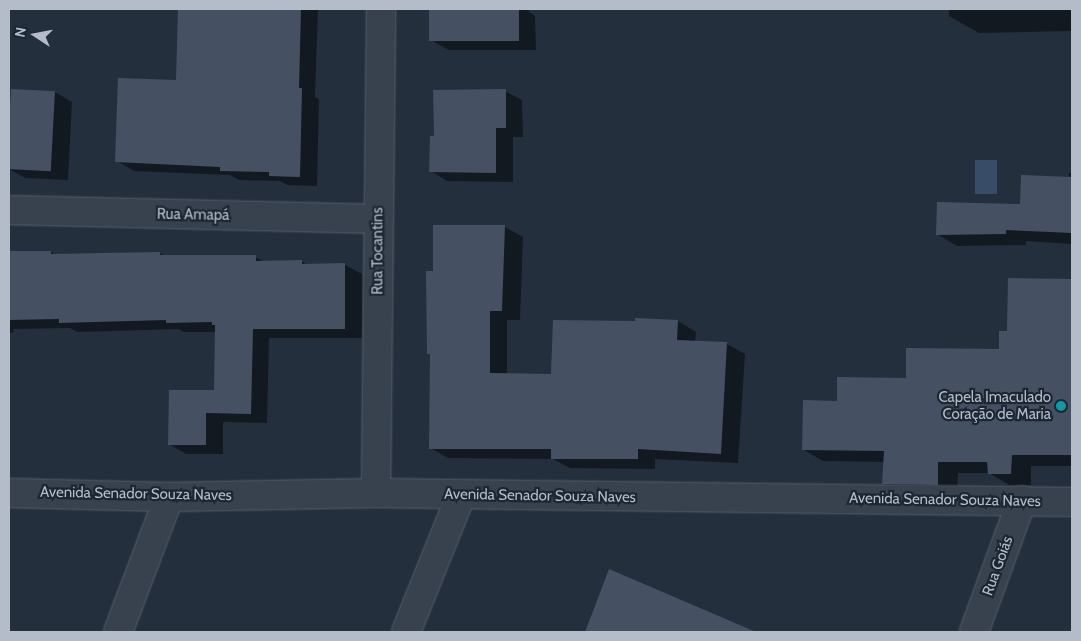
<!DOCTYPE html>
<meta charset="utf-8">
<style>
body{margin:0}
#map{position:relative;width:1081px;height:641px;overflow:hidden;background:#242f3e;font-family:Cabin,sans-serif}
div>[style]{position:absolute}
.water>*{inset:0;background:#394c67;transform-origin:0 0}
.shadow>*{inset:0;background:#0007}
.building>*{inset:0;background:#455162;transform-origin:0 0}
.roads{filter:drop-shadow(0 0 1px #565f6c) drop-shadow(0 0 1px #565f6c)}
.minor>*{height:28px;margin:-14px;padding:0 14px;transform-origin:14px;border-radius:14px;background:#38414e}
.dots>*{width:14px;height:14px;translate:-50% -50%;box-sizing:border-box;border:2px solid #1d2633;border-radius:50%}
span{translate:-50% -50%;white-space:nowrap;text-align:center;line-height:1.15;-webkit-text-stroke:4.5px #1d2633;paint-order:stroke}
.street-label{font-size:15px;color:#b4bcc9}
.poi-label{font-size:15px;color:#b4bcc9}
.right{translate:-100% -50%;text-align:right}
.frame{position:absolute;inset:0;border:10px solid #b4bcc9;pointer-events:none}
.north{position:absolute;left:10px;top:10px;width:50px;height:50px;-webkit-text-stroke:4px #1d2633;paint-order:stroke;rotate:281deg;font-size:14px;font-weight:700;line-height:20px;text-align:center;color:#b4bcc9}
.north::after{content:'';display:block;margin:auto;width:18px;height:22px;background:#b4bcc9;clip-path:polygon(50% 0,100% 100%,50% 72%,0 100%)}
</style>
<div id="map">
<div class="water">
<i style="left:975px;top:160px;width:22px;height:34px"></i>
</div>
<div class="shadow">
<i style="clip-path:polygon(179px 9px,318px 9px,315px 97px,319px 99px,317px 186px,287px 185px,280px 181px,239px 180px,230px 175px,134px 171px,117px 161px,177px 81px)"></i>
<i style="clip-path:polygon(431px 9px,529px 9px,529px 12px,535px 16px,536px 50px,448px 50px,431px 40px)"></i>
<i style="clip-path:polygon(949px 9px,1072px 9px,1072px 31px,979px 33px,949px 16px)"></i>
<i style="clip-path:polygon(12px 90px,55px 92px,72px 102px,68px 180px,25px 178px,9px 169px)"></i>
<i style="clip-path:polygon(505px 91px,522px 100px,523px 137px,513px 137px,513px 182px,447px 181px,431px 171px)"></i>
<i style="clip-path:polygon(1069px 173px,1072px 173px,1072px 244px,1026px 241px,1026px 245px,957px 246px,937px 234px,1021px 206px,1069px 178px)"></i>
<i style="clip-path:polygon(434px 226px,505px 227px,523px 237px,520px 320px,507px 320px,507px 374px,552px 376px,678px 321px,696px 332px,695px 342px,727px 344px,745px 354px,738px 463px,655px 459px,655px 469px,570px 468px,553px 459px,448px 458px,430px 448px)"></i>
<i style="clip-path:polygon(9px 252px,51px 252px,57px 256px,160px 253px,165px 256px,255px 257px,265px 262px,301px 261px,307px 265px,345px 265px,362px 274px,362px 338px,269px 338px,267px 423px,223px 422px,223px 454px,186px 454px,169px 444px,215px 392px,216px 332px,184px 332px,179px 329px,77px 332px,70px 328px,13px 329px,14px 332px,9px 333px)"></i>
<i style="clip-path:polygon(1010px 279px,1072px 281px,1072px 466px,1031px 466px,1031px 485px,1009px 485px,989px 473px,958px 473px,957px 495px,903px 495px,883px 483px,885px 462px,823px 461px,804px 450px,838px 402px,1001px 350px,1009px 332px)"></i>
<i style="clip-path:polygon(609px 571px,753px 632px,586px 632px)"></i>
</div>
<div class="building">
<i style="clip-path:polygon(178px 9px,301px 9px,299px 88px,302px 88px,300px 177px,269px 176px,269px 172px,220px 171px,220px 167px,115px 162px,118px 78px,176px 80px)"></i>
<i style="left:429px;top:9px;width:90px;height:32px"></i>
<i style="left:11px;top:89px;width:44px;height:80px;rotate:3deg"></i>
<i style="clip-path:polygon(506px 89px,506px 128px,496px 128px,496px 173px,429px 172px,430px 136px,434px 136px,433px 90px)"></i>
<i style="clip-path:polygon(1021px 175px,1072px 177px,1072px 233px,1006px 230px,1006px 234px,936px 235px,937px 202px,1020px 204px)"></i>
<i style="clip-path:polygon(433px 225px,505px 225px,502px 311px,490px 311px,490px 373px,551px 374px,553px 320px,635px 321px,635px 318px,678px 320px,677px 340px,727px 342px,721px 454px,638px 449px,638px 459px,551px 459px,551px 449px,429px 449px,430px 354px,427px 354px,426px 271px,433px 271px)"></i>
<i style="clip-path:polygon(9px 251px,51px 251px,51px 254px,160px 252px,160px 255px,256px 255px,256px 261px,302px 260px,302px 264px,345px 263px,345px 329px,253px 329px,251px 414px,206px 413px,206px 445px,168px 445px,169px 390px,214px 390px,215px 325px,212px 325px,212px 322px,166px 323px,166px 320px,59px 323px,59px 319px,9px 320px)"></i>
<i style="clip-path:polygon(1008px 278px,1072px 279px,1072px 455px,1012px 455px,1011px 474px,988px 474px,987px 462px,938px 462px,938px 485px,882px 484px,884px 451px,802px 450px,803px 400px,837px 401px,837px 377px,906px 378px,906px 348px,999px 349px,999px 331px,1007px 331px)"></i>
<i style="clip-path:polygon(609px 569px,756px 632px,585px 632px)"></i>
</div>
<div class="roads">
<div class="minor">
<i style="left:9px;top:210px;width:369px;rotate:1.4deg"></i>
<i style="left:9px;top:493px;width:160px;rotate:1.4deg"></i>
<i style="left:169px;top:497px;width:207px;rotate:-1.1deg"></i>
<i style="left:376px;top:493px;width:696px;rotate:0.74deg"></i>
<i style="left:376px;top:493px;width:484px;rotate:-89.4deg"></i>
<i style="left:118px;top:632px;width:144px;rotate:-69.3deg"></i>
<i style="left:406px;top:632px;width:148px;rotate:-68.1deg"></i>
<i style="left:974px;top:632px;width:140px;rotate:-70deg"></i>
</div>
</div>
<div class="dots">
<i style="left:1061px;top:406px;background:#0f9aa8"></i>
</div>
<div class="street-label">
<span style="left:193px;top:215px;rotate:1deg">Rua Amapá</span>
<span style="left:378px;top:251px;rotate:-90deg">Rua Tocantins</span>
<span style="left:136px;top:494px;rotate:1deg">Avenida Senador Souza Naves</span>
<span style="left:540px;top:496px;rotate:1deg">Avenida Senador Souza Naves</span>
<span style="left:945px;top:500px;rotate:1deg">Avenida Senador Souza Naves</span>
<span style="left:998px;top:566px;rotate:-70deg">Rua Goiás</span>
</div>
<div class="poi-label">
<span class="right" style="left:1051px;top:406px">Capela Imaculado<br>Coração de Maria</span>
</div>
<div class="frame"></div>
<div class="north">N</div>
</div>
